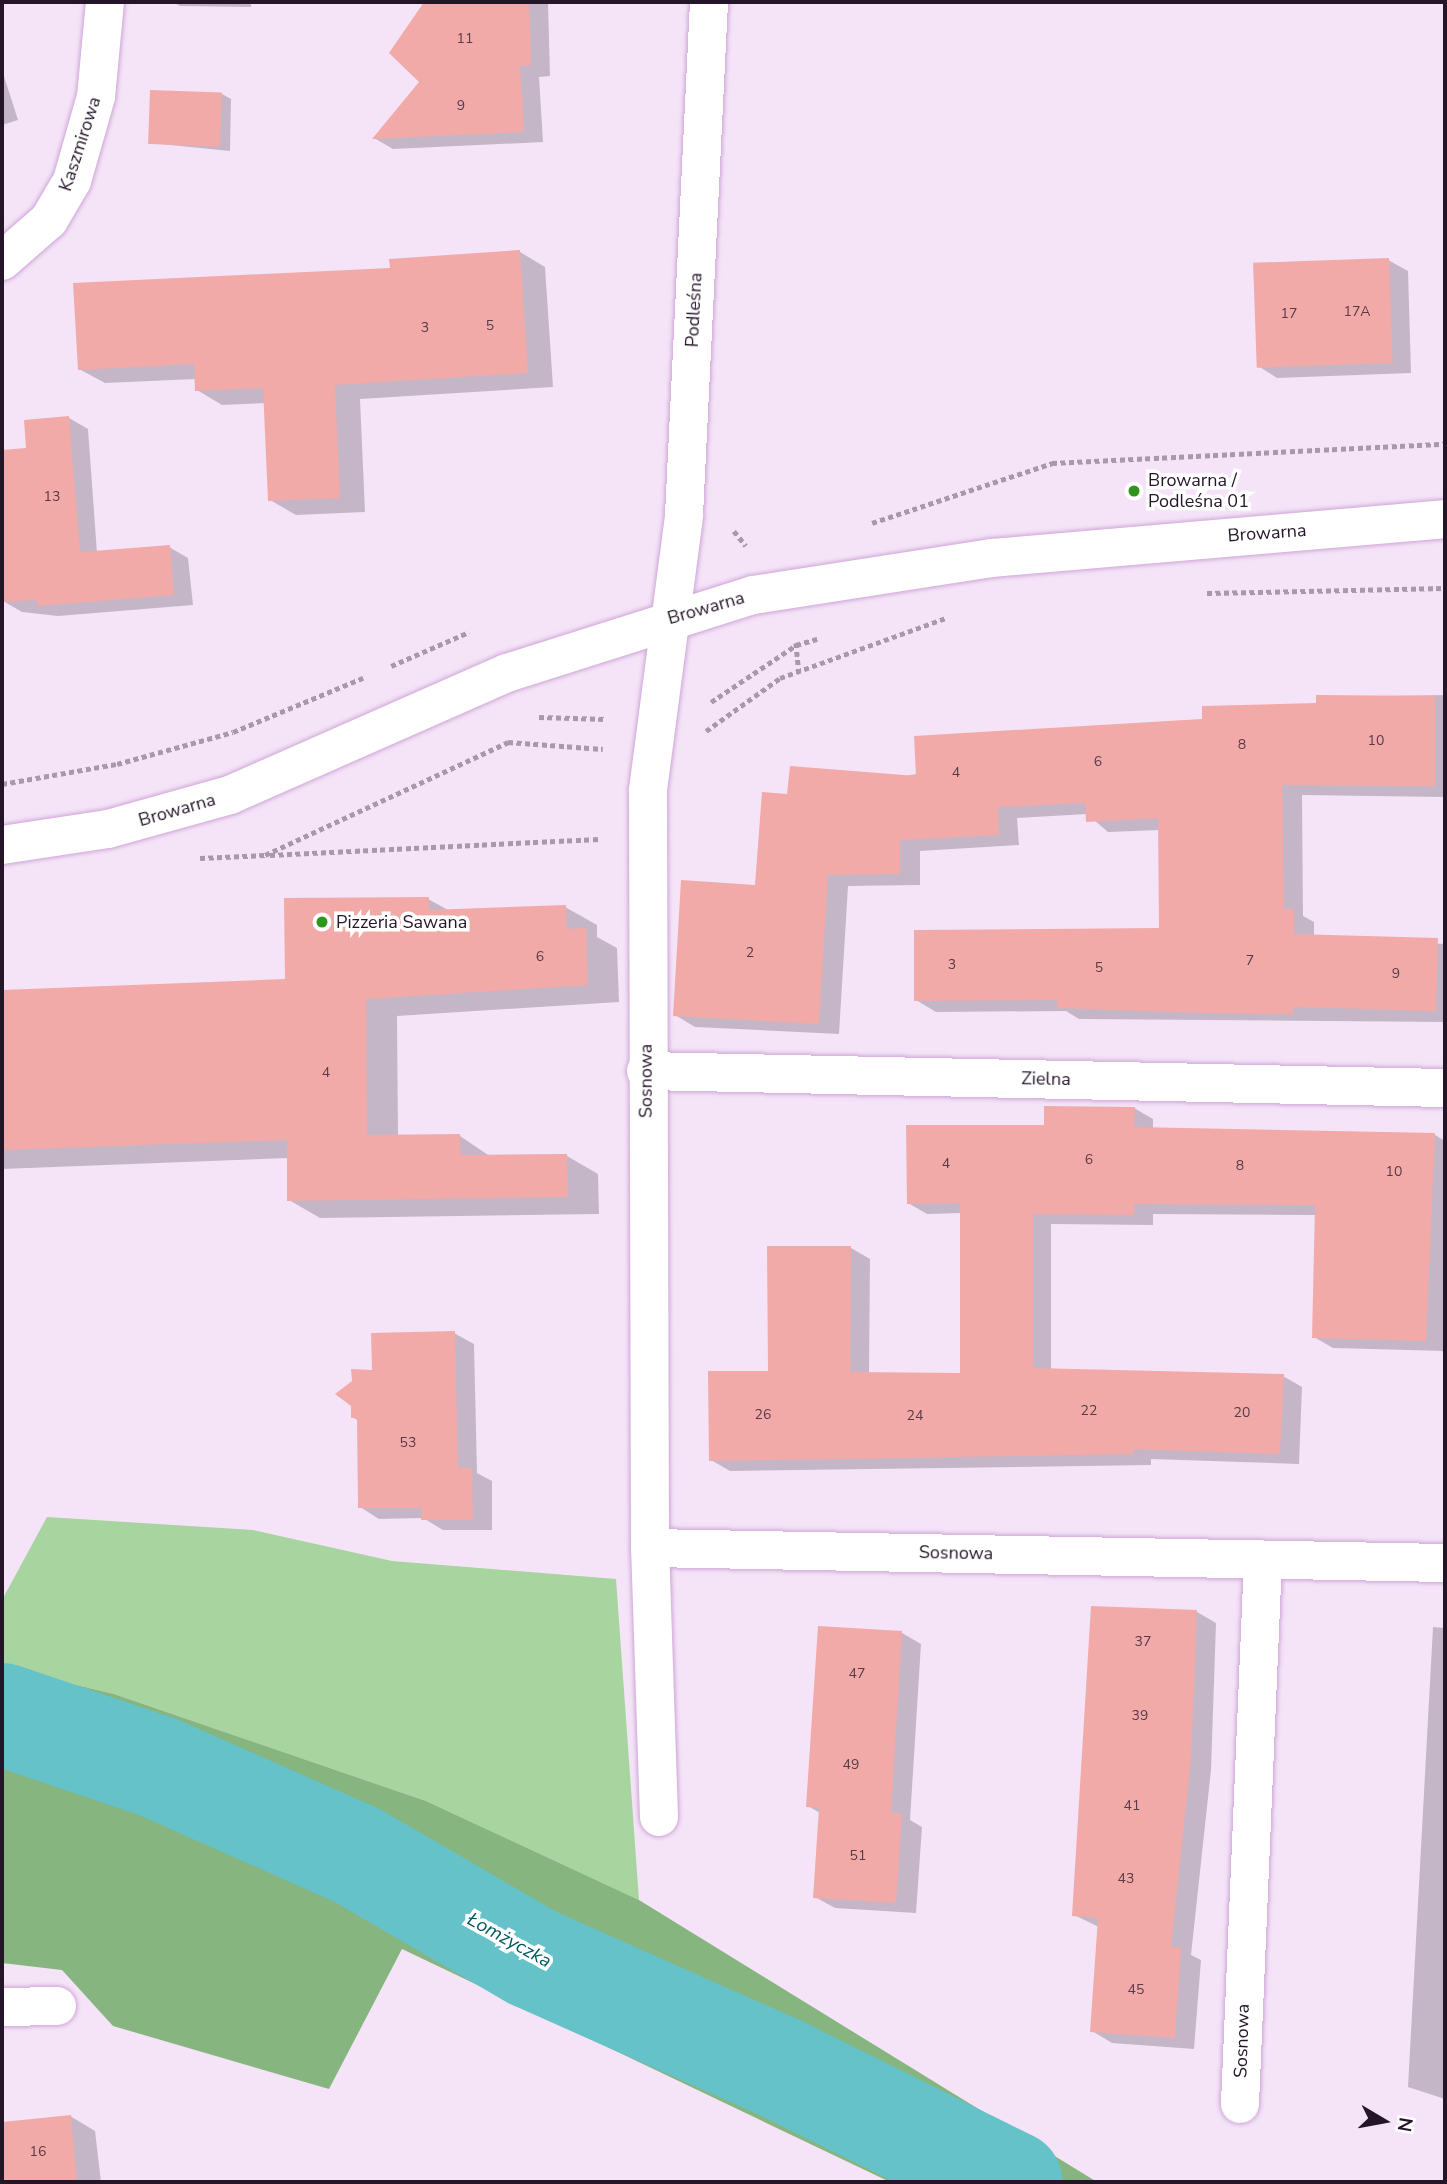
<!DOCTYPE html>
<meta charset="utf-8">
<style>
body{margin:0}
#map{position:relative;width:1447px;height:2184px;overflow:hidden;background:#f5e4f8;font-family:"Nunito Sans",sans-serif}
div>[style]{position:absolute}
.green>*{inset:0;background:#a7d49f}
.forest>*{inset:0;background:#87b580}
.shadow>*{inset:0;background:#0003}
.river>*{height:103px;margin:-51.5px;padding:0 51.5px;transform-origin:51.5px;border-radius:51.5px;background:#64c2c8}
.building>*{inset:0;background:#f1aaa8;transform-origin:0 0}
.path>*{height:4.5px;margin-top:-2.25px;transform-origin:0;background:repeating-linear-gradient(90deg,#a998ac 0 5px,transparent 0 8.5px)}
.roads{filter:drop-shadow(0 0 2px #cfa5d7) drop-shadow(0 0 2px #cfa5d7)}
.street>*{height:38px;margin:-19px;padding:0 19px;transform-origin:19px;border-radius:19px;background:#fff}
.secondary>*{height:38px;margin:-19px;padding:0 19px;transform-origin:19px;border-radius:19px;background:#fff}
.dots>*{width:19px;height:19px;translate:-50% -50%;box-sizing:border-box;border:4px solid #fff;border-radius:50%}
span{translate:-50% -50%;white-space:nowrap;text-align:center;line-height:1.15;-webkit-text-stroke:7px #fff;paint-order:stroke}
.number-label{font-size:14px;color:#583a48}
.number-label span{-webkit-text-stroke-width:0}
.street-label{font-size:18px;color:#251528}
.poi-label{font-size:18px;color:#251528}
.left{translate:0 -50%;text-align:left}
.water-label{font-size:19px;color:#00595d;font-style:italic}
.frame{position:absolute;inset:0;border:4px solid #251528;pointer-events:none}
.north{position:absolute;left:1349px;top:2086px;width:70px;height:70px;-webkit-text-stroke:5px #fff;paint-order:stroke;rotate:100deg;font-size:19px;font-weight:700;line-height:28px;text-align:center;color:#251528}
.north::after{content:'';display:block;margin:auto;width:24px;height:32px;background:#251528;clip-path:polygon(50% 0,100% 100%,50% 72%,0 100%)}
</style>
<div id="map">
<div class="green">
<i style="clip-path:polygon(47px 1517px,253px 1530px,392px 1561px,616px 1579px,639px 1900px,426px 1801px,114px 1694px,2px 1667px,2px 1600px)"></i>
</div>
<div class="forest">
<i style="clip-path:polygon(2px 1667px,114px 1694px,426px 1801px,639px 1900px,1097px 2182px,890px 2182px,402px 1949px,329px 2089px,113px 2026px,62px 1970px,2px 1963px)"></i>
</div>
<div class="shadow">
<i style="clip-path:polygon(173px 2px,251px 2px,251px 7px,180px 6px)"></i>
<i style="clip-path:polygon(426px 2px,548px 2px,550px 76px,539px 77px,543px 142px,393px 149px,374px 138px,422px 82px,392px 52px)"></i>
<i style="clip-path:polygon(2px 70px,18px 120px,2px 125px)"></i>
<i style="clip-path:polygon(222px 94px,231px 99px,230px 151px,150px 143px)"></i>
<i style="clip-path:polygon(520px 252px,545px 267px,553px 387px,360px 399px,365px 512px,296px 515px,270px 500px,265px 403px,222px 405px,197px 390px,196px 379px,105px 383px,79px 369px)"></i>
<i style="clip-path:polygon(1388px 260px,1408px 271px,1411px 373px,1277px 378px,1258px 366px)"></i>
<i style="clip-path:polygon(69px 418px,88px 429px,97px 553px,169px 547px,188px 558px,193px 605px,58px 616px,22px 612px,3px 601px,2px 452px,27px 450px)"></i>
<i style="clip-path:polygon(1445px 695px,1445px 797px,1302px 795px,1303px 916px,1314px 922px,1314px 937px,1445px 944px,1445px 1022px,1079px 1019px,1066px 1011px,936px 1012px,916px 1000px,1160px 929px,1160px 830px,1108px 832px,1087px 814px,1017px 818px,1019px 845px,920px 851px,920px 885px,848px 886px,839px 1034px,695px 1027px,675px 1015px,757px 886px,789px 796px,1318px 705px,1318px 697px)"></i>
<i style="clip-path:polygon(428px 899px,450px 911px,565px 907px,597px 925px,597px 937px,617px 948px,619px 1002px,397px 1016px,398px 1137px,460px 1136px,491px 1157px,567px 1156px,598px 1174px,599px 1214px,320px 1218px,289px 1200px,289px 1158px,2px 1169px,2px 992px,287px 981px)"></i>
<i style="clip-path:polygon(1134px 1108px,1153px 1119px,1153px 1130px,1435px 1135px,1445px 1141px,1445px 1351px,1333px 1348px,1314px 1337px,1317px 1215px,1153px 1214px,1153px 1225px,1051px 1224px,1051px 1370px,1283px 1376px,1302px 1387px,1299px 1464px,1151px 1459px,1151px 1465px,730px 1471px,711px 1460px,851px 1248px,870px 1259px,869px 1374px,962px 1374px,962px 1213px,927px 1214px,908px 1203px,1046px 1127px)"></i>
<i style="clip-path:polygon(454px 1333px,474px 1344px,477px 1473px,492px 1481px,492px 1530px,443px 1530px,423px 1518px,379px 1519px,360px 1507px,359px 1421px,352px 1417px,374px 1371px)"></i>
<i style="clip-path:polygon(1197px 1612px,1216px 1623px,1211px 1770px,1191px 1955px,1201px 1960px,1194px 2049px,1112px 2043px,1092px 2031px,1099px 1927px,1074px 1915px)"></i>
<i style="clip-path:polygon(1433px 1627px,1445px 1628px,1445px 2099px,1408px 2087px)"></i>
<i style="clip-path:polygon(819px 1628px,902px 1633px,921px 1644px,910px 1820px,922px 1827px,916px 1913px,835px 1908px,815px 1897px,820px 1813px,808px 1806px)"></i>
<i style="clip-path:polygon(70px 2116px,95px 2131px,101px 2182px,2px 2182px,2px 2124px)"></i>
</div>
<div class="river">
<i style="left:2px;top:1714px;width:163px;rotate:18.7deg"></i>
<i style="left:156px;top:1766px;width:218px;rotate:23.9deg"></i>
<i style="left:355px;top:1854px;width:205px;rotate:30.2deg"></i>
<i style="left:532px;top:1957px;width:275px;rotate:24deg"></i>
<i style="left:783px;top:2069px;width:254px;rotate:26.4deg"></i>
</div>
<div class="building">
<i style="clip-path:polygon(424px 2px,529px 2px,531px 65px,520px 66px,524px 132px,372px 139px,419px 82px,389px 53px)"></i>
<i style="left:150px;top:90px;width:72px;height:54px;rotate:2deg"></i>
<i style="clip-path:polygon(520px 250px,528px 373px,335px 385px,340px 498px,268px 501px,263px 388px,195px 391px,194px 364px,78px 370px,73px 283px,390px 268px,389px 259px)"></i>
<i style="left:1389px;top:258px;width:105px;height:136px;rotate:88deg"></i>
<i style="clip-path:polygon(69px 416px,80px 552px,170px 545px,174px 595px,37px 606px,37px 600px,2px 602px,2px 450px,26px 448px,24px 420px)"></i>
<i style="clip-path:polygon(1316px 695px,1435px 696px,1435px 786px,1282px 785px,1284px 909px,1294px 909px,1294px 934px,1438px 938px,1436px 1011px,1293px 1007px,1293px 1014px,1206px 1013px,1057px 1008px,1057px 1000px,914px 1001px,914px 930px,1159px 928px,1158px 818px,1086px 822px,1085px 803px,998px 807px,999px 835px,900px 840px,900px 874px,828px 875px,819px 1024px,673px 1016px,681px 880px,755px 885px,762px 792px,787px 794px,790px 766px,916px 776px,914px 736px,1202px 719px,1202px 706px,1316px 703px)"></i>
<i style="clip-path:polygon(429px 897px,429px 910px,566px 905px,567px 929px,586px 928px,588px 985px,366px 999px,367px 1135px,460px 1134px,461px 1155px,567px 1154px,568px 1197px,287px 1201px,287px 1140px,2px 1150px,2px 990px,285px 979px,284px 898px)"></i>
<i style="clip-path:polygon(1044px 1106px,1135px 1107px,1134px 1127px,1435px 1133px,1426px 1341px,1312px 1338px,1315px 1205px,1134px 1204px,1134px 1215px,1033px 1214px,1033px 1368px,1284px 1374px,1280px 1454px,1133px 1449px,1133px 1454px,709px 1461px,708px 1371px,768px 1371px,767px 1246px,851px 1246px,850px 1372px,960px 1373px,960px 1203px,907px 1204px,906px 1125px,1044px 1125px)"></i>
<i style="clip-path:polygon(455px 1331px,458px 1468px,472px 1468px,473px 1520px,421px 1520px,422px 1508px,358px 1508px,357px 1418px,351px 1418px,351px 1406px,335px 1394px,352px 1381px,351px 1369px,372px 1370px,371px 1333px)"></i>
<i style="clip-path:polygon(1091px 1606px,1197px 1610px,1191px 1758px,1171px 1947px,1181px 1947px,1175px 2038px,1090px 2032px,1098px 1918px,1072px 1916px)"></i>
<i style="clip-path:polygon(818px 1626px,902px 1631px,891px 1813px,902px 1814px,896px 1903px,813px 1898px,819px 1808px,806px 1807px)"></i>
<i style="clip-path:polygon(71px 2115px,77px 2182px,2px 2182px,2px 2122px)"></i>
</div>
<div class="path">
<i style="left:872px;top:523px;width:190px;rotate:-18.4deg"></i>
<i style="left:1052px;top:463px;width:393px;rotate:-2.8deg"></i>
<i style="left:734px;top:531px;width:19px;rotate:51deg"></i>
<i style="left:1207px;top:593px;width:238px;rotate:-1.2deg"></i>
<i style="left:796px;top:643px;width:29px;rotate:84deg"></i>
<i style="left:391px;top:666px;width:85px;rotate:-23.6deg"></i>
<i style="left:711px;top:702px;width:102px;rotate:-33.8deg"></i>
<i style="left:796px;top:645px;width:22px;rotate:-16deg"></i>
<i style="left:539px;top:717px;width:67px;rotate:1.7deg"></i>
<i style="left:706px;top:731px;width:91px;rotate:-35.6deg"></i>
<i style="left:780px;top:678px;width:177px;rotate:-19.9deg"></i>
<i style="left:2px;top:784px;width:117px;rotate:-9.9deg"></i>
<i style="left:117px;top:764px;width:120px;rotate:-15.4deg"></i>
<i style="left:233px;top:732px;width:141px;rotate:-22.6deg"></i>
<i style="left:270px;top:855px;width:330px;rotate:-2.8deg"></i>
<i style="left:200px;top:858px;width:65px;rotate:-2.6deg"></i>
<i style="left:265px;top:855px;width:268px;rotate:-24.9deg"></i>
<i style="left:508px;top:742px;width:95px;rotate:4.2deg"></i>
</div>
<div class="roads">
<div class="street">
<i style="left:2px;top:261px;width:62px;rotate:-41.1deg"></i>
<i style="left:49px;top:220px;width:45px;rotate:-59.5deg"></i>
<i style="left:72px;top:181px;width:87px;rotate:-74.1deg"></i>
<i style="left:96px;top:97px;width:95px;rotate:-84.6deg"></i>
<i style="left:646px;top:1071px;width:799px;rotate:1.22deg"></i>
<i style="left:650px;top:1548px;width:795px;rotate:1.08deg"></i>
<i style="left:659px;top:1817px;width:269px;rotate:-91.9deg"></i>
<i style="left:650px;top:1548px;width:758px;rotate:-90.15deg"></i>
<i style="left:648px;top:790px;width:277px;rotate:-82.5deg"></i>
<i style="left:684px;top:515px;width:514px;rotate:-87.21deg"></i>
<i style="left:2px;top:2007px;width:55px;rotate:-1deg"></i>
<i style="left:1240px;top:2104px;width:545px;rotate:-87.58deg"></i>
</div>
<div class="secondary">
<i style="left:2px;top:845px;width:107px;rotate:-8.6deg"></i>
<i style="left:108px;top:829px;width:127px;rotate:-15.6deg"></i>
<i style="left:230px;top:795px;width:303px;rotate:-23.8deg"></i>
<i style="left:507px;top:673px;width:258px;rotate:-17.6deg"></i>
<i style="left:753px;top:595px;width:242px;rotate:-8.8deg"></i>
<i style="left:992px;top:558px;width:455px;rotate:-4.9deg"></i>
</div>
</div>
<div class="dots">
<i style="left:1134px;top:491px;background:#2f951b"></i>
<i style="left:322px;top:922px;background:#2f951b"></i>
</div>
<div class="number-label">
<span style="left:465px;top:39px">11</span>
<span style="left:461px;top:106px">9</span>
<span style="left:1357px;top:312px">17A</span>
<span style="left:1289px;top:314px">17</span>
<span style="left:490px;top:326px">5</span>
<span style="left:425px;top:328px">3</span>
<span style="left:52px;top:497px">13</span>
<span style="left:1376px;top:741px">10</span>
<span style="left:1242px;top:745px">8</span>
<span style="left:1098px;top:762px">6</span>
<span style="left:956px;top:773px">4</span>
<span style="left:750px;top:953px">2</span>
<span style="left:540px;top:957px">6</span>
<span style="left:1250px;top:961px">7</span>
<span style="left:952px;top:965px">3</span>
<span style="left:1099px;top:968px">5</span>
<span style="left:1396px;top:974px">9</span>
<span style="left:326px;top:1073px">4</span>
<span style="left:1089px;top:1160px">6</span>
<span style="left:946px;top:1164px">4</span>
<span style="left:1240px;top:1166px">8</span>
<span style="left:1394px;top:1172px">10</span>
<span style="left:1089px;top:1411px">22</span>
<span style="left:1242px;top:1413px">20</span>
<span style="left:763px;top:1415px">26</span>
<span style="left:915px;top:1416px">24</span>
<span style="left:408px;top:1443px">53</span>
<span style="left:1143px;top:1642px">37</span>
<span style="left:857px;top:1674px">47</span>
<span style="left:1140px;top:1716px">39</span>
<span style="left:851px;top:1765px">49</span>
<span style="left:1132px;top:1806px">41</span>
<span style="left:858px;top:1856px">51</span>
<span style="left:1126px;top:1879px">43</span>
<span style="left:1136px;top:1990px">45</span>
<span style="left:38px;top:2152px">16</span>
</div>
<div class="street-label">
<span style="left:80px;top:144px;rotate:-72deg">Kaszmirowa</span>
<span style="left:694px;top:310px;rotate:-87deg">Podleśna</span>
<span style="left:1267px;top:533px;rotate:-4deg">Browarna</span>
<span style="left:706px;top:608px;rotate:-16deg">Browarna</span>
<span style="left:177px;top:810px;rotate:-16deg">Browarna</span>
<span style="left:1046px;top:1079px;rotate:1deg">Zielna</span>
<span style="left:646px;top:1081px;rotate:-90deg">Sosnowa</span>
<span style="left:956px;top:1553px;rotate:1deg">Sosnowa</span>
<span style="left:1242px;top:2041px;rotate:-88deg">Sosnowa</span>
</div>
<div class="poi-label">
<span class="left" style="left:1148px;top:491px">Browarna /<br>Podleśna 01</span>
<span class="left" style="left:336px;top:922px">Pizzeria Sawana</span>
</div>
<div class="water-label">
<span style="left:509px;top:1941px;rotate:29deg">Łomżyczka</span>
</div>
<div class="frame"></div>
<div class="north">N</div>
</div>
